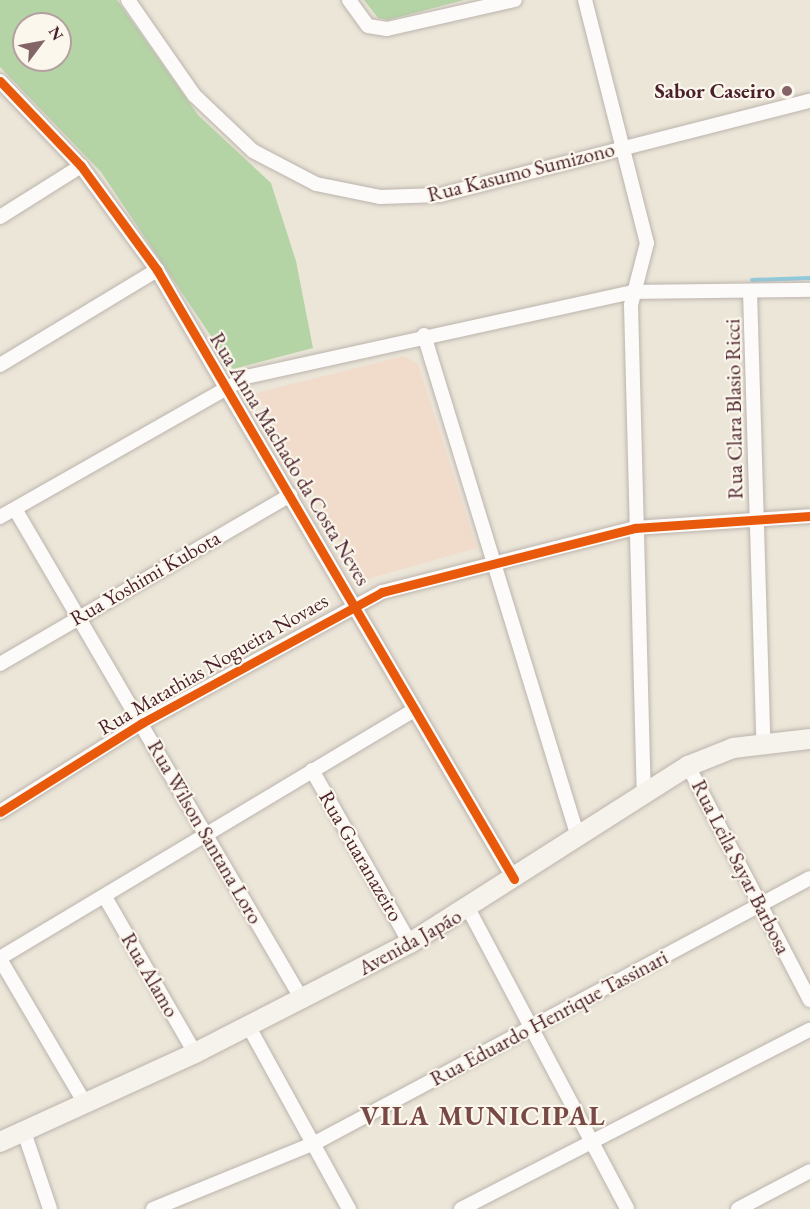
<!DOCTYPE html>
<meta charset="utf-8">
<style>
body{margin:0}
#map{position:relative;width:810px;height:1209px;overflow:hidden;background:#ece6d9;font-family:"EB Garamond",serif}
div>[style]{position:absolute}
.built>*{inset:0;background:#f1dccc}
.green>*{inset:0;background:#b5d4a6}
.stream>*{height:4px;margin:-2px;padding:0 2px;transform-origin:2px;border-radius:2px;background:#8dcbdf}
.roads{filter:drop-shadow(0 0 2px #bcb4ad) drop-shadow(0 0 2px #bcb4ad)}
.street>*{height:14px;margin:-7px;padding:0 7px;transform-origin:7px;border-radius:7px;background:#fcfbf9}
.secondary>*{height:20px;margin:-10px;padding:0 10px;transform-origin:10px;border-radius:10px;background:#f6f2ec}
.cycleway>*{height:9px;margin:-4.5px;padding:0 4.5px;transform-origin:4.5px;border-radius:4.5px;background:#e8590c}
.dots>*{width:16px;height:16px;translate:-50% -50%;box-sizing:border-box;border:3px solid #fbf7ec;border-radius:50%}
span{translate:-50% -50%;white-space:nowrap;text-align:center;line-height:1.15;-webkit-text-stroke:4.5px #fbf7ec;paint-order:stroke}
.poi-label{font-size:21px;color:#4a1f2b;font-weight:700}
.right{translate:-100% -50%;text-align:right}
.street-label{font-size:21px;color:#4a1f2b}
.district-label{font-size:27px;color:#794a45;font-weight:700;letter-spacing:1.5px}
.north{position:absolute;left:12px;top:12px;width:60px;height:60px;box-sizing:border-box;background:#fbf7ec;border:2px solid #b4a19f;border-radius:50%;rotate:58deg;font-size:16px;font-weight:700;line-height:24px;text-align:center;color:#4a1f2b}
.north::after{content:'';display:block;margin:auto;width:21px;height:27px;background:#836568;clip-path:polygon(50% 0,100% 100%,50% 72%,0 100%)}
</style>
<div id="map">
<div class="built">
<i style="clip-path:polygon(404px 356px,418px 364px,477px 548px,368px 579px,355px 570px,256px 393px)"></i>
</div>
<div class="green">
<i style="clip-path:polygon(evenodd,0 0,117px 0,198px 115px,271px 183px,296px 261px,313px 348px,233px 369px,101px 172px,0 67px,0 0,24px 24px,60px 24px,60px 60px,24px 60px,24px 24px)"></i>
<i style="clip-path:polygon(364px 0,464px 0,388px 20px,378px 18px)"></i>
</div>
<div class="stream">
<i style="left:752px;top:280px;width:58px;rotate:-2deg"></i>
</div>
<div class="roads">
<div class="street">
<i style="left:128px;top:0;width:116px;rotate:55.2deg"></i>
<i style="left:194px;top:95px;width:81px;rotate:43.5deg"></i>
<i style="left:253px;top:151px;width:71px;rotate:27.6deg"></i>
<i style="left:316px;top:184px;width:65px;rotate:11.5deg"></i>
<i style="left:380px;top:197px;width:60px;rotate:-1.9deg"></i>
<i style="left:440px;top:195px;width:382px;rotate:-14.3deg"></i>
<i style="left:349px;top:0;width:32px;rotate:54deg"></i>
<i style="left:368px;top:26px;width:19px;rotate:9deg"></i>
<i style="left:387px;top:29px;width:131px;rotate:-12.8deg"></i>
<i style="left:585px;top:0;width:251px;rotate:75.7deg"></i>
<i style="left:647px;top:243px;width:64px;rotate:104.5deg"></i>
<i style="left:631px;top:305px;width:487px;rotate:88.5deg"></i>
<i style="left:0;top:81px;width:117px;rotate:46.4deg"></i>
<i style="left:81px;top:166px;width:129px;rotate:53.8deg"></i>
<i style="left:157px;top:270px;width:706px;rotate:59.62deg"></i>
<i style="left:0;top:217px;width:96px;rotate:-32.2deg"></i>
<i style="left:750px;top:291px;width:451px;rotate:88.3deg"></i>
<i style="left:424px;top:335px;width:525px;rotate:72.95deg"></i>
<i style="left:0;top:365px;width:184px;rotate:-31.2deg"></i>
<i style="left:15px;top:509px;width:570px;rotate:59.66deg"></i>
<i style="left:0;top:517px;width:283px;rotate:-29.6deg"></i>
<i style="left:246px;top:377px;width:397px;rotate:-12.4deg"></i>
<i style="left:634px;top:292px;width:176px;rotate:-0.7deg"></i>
<i style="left:0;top:664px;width:336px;rotate:-30.2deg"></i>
<i style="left:688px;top:766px;width:264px;rotate:62.5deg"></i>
<i style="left:312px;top:770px;width:199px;rotate:60.5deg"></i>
<i style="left:0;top:812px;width:168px;rotate:-32.1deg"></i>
<i style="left:142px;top:723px;width:273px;rotate:-28.6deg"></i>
<i style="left:382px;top:592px;width:261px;rotate:-14.2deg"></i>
<i style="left:635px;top:528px;width:175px;rotate:-3.9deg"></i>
<i style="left:105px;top:897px;width:180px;rotate:60deg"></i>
<i style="left:469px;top:910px;width:338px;rotate:62.1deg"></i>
<i style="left:0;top:958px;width:483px;rotate:-30.9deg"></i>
<i style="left:0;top:959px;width:169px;rotate:59.5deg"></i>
<i style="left:249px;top:1027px;width:208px;rotate:61.2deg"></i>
<i style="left:24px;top:1132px;width:81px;rotate:71.3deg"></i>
<i style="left:153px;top:1209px;width:175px;rotate:-22.2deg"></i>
<i style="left:315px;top:1143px;width:561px;rotate:-28.16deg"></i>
<i style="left:461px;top:1209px;width:392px;rotate:-27.2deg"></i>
<i style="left:738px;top:1209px;width:81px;rotate:-27.8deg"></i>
</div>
<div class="secondary">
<i style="left:0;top:1142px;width:214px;rotate:-24.5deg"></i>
<i style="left:195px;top:1053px;width:242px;rotate:-27.1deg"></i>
<i style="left:410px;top:943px;width:330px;rotate:-32.5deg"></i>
<i style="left:688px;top:766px;width:48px;rotate:-21.8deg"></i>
<i style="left:733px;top:748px;width:78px;rotate:-6.7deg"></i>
</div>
</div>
<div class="cycleway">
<i style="left:0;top:81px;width:117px;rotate:46.4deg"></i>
<i style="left:81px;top:166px;width:129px;rotate:53.8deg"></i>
<i style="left:157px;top:270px;width:706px;rotate:59.62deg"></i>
<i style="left:0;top:812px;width:168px;rotate:-32.1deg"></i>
<i style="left:142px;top:723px;width:273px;rotate:-28.6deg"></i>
<i style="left:382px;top:592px;width:261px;rotate:-14.2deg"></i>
<i style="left:635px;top:528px;width:175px;rotate:-3.9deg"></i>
</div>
<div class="dots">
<i style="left:787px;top:91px;background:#836568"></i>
</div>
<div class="poi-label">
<span class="right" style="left:775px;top:91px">Sabor Caseiro</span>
</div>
<div class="street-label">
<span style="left:521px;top:172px;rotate:-14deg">Rua Kasumo Sumizono</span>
<span style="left:734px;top:409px;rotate:-91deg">Rua Clara Blasio Ricci</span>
<span style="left:290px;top:459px;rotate:59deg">Rua Anna Machado da Costa Neves</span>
<span style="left:145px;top:578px;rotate:-30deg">Rua Yoshimi Kubota</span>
<span style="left:213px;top:664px;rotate:-30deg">Rua Matathias Nogueira Novaes</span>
<span style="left:205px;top:832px;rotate:60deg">Rua Wilson Santana Loro</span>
<span style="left:361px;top:856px;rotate:60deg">Rua Guaranazeiro</span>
<span style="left:741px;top:867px;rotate:63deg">Rua Leila Sayar Barbosa</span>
<span style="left:410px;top:942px;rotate:-29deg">Avenida Japão</span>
<span style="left:150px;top:975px;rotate:60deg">Rua Alamo</span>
<span style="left:549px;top:1018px;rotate:-28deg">Rua Eduardo Henrique Tassinari</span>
</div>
<div class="district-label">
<span style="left:483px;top:1116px">VILA MUNICIPAL</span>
</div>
<div class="north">N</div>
</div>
